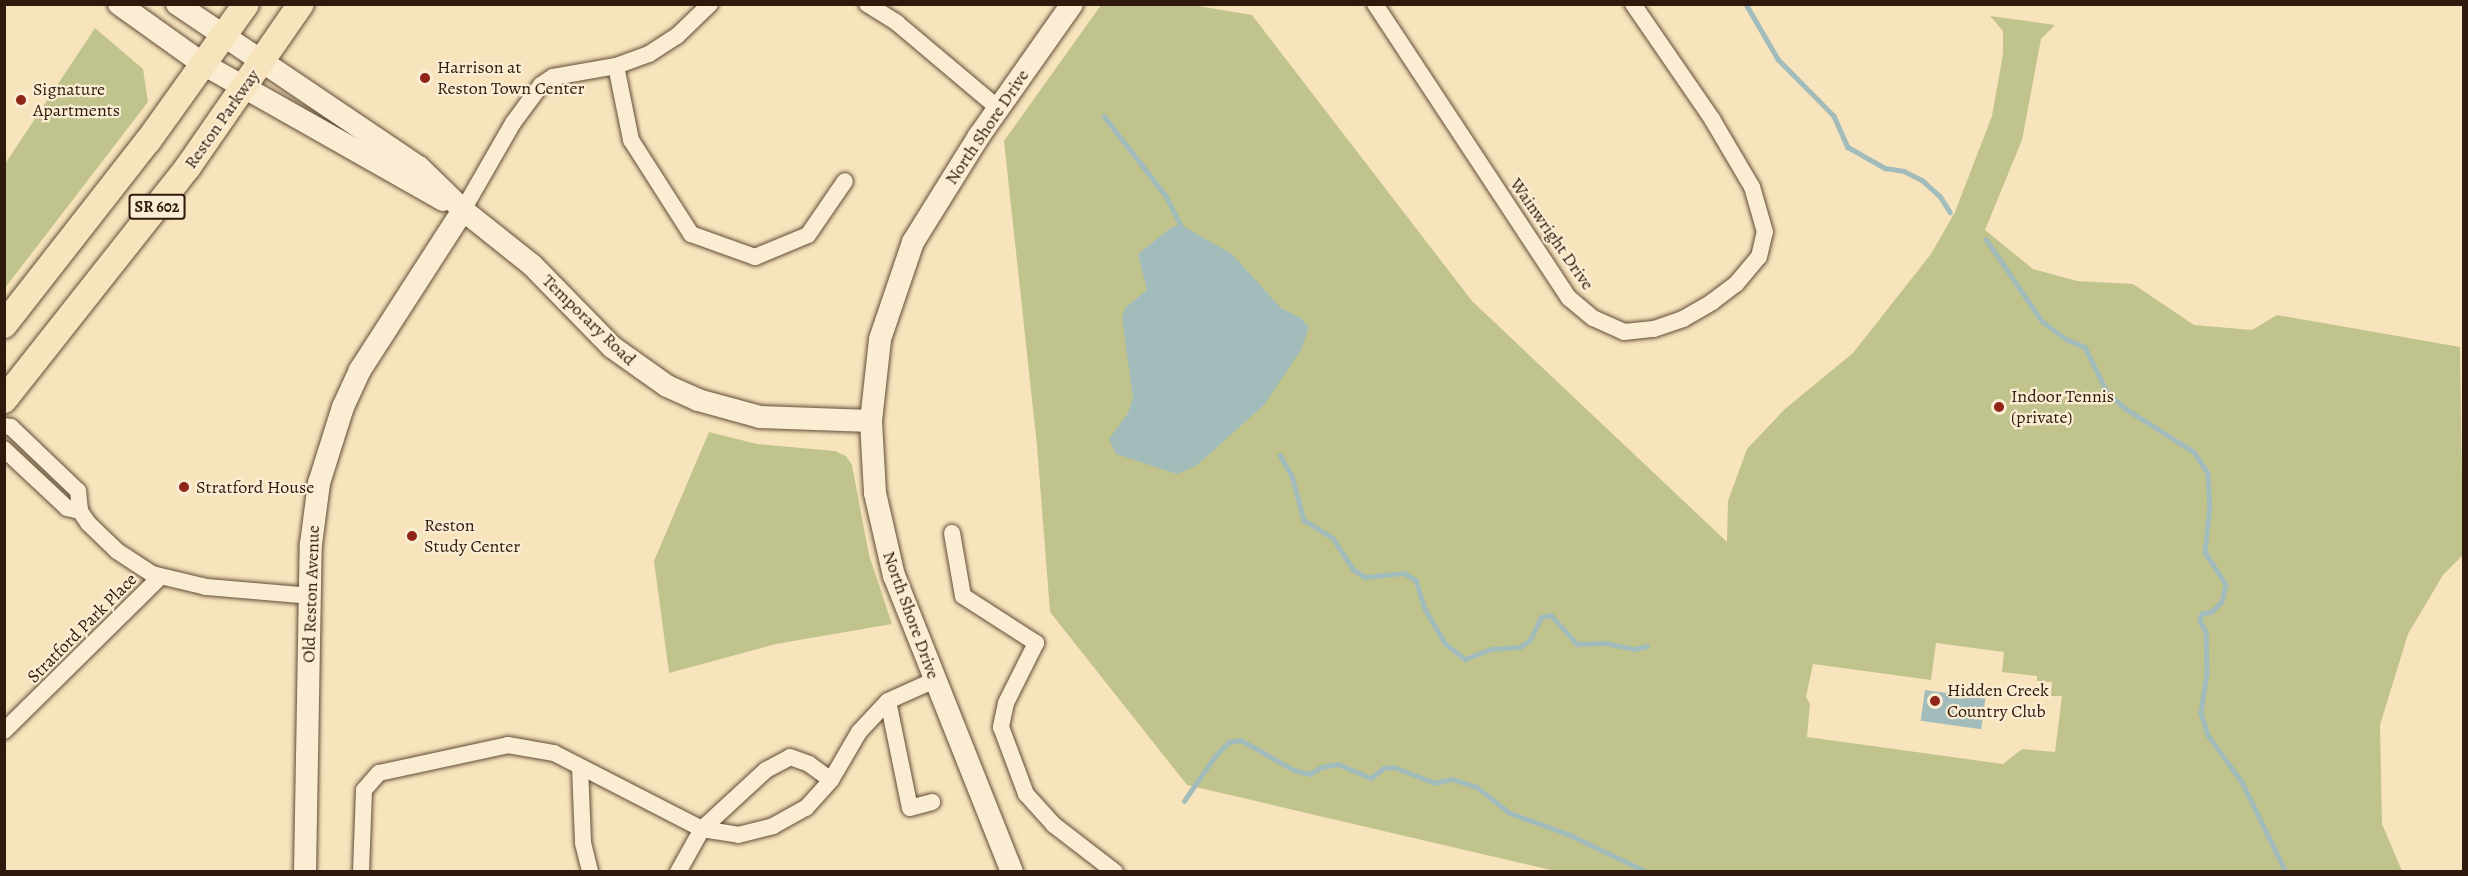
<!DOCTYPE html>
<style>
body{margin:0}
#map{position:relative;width:2468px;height:876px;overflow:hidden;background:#f7e4bc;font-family:Alegreya,serif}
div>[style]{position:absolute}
.green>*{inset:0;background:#c1c38d}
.water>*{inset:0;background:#a2bcbc;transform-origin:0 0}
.stream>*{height:4.5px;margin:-2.25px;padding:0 2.25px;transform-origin:2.25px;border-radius:2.25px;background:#a2bcbc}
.roads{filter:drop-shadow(0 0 2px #614c38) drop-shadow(0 0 2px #614c38)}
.street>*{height:16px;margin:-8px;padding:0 8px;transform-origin:8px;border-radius:8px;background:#faedd3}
.secondary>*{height:22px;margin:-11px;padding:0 11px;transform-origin:11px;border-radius:11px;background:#faedd3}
.primary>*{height:26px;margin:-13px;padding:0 13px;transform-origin:13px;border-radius:13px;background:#f7e4bc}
.dots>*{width:16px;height:16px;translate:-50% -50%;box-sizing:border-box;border:3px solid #faedd3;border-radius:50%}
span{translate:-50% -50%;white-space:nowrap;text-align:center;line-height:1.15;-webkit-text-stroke:4.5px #faedd3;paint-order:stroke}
.shield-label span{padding:2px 4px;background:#faedd3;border:2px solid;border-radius:4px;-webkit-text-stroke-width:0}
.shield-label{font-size:16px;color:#2f190c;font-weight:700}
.poi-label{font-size:18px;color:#2f190c}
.left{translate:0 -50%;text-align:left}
.street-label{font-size:18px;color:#2f190c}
.frame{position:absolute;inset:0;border:6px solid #2f190c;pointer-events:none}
</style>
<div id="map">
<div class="green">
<i style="clip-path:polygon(evenodd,1101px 5px,1192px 5px,1252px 15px,1472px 301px,1727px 542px,1728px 501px,1747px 449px,1785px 409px,1853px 353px,1931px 254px,1955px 212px,1992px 116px,2003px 54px,2003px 31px,1990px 16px,2055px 25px,2041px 39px,2022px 140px,1985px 230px,2033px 269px,2077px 281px,2133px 284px,2194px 325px,2252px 330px,2277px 315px,2460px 347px,2463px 555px,2443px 575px,2408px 634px,2380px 725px,2382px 824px,2402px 871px,1555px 871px,1187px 785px,1050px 612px,1037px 446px,1004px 141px,1101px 5px,1936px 643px,2004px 652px,2002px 672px,2037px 676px,2037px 681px,2052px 682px,2051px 696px,2062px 696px,2055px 752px,2022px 749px,2003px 764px,1807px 737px,1810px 704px,1806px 697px,1813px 664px,1931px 680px,1936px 643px)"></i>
<i style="clip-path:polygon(95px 28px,143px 69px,148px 102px,5px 288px,5px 164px)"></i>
<i style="clip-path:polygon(709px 432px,757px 444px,835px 451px,846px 456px,852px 465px,869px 555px,892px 624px,776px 644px,669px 673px,654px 561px)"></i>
</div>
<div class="water">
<i style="clip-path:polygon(1181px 225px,1232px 254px,1281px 308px,1301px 318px,1309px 327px,1301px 350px,1264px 405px,1196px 466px,1177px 474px,1116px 454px,1109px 439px,1128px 413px,1133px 398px,1122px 317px,1125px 308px,1147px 290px,1138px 254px,1172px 227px)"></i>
<i style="left:1925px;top:690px;width:61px;height:31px;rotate:8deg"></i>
</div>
<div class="stream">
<i style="left:1746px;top:4px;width:64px;rotate:59.8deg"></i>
<i style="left:1778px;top:59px;width:80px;rotate:45.5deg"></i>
<i style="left:1834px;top:116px;width:34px;rotate:66deg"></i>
<i style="left:1848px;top:147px;width:43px;rotate:29.6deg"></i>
<i style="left:1885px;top:168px;width:19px;rotate:9deg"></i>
<i style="left:1904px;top:171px;width:20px;rotate:27deg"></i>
<i style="left:1922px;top:180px;width:24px;rotate:42deg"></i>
<i style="left:1940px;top:196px;width:19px;rotate:58deg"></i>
<i style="left:1104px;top:116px;width:101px;rotate:52.2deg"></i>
<i style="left:1166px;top:196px;width:33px;rotate:63deg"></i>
<i style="left:1986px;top:239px;width:99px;rotate:55.7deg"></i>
<i style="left:2042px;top:321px;width:30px;rotate:37deg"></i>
<i style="left:2066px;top:339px;width:21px;rotate:23deg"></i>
<i style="left:2085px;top:347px;width:50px;rotate:63.9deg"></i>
<i style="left:2107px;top:392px;width:25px;rotate:42deg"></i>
<i style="left:2126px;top:409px;width:80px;rotate:32.3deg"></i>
<i style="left:2194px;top:452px;width:25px;rotate:56deg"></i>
<i style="left:2208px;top:473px;width:33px;rotate:87deg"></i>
<i style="left:2210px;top:506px;width:46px;rotate:96.2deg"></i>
<i style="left:2205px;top:552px;width:38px;rotate:57deg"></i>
<i style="left:2226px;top:584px;width:18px;rotate:103deg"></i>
<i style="left:2222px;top:602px;width:14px;rotate:135deg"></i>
<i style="left:2212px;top:612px;width:10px;rotate:169deg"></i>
<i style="left:2202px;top:614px;width:7px;rotate:106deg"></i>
<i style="left:2200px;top:621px;width:13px;rotate:61deg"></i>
<i style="left:2206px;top:632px;width:41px;rotate:88.6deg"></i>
<i style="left:2207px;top:673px;width:40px;rotate:98.5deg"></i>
<i style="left:2201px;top:713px;width:23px;rotate:72deg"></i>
<i style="left:2208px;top:735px;width:58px;rotate:54.1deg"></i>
<i style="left:2242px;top:782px;width:100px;rotate:63.9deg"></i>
<i style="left:1280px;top:455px;width:24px;rotate:60deg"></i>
<i style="left:1292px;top:476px;width:46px;rotate:74.7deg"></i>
<i style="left:1304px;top:520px;width:34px;rotate:32deg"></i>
<i style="left:1333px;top:538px;width:37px;rotate:57deg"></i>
<i style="left:1353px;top:569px;width:14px;rotate:34deg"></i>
<i style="left:1365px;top:577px;width:39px;rotate:-6deg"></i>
<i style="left:1404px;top:573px;width:14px;rotate:30deg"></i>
<i style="left:1416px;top:580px;width:28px;rotate:73deg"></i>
<i style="left:1424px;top:607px;width:42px;rotate:59.7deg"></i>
<i style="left:1445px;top:643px;width:26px;rotate:39deg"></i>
<i style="left:1465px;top:659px;width:28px;rotate:-21deg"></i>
<i style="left:1491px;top:649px;width:29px;rotate:-4deg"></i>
<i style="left:1520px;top:647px;width:12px;rotate:-35deg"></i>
<i style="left:1530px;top:640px;width:25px;rotate:-64deg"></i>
<i style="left:1541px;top:617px;width:10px;rotate:-11deg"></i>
<i style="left:1551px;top:615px;width:39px;rotate:48deg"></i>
<i style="left:1577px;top:644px;width:29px;rotate:-2deg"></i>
<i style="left:1606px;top:643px;width:29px;rotate:12deg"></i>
<i style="left:1634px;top:649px;width:13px;rotate:-13deg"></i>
<i style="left:1184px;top:801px;width:55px;rotate:-55.4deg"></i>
<i style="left:1215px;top:756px;width:20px;rotate:-45deg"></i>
<i style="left:1229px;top:742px;width:12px;rotate:-9deg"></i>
<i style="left:1241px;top:740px;width:61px;rotate:29.5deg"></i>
<i style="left:1294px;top:770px;width:16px;rotate:14deg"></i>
<i style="left:1310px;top:774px;width:13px;rotate:-32deg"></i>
<i style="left:1321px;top:767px;width:17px;rotate:-10deg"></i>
<i style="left:1338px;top:764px;width:36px;rotate:23deg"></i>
<i style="left:1371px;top:778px;width:16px;rotate:-38deg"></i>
<i style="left:1384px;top:768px;width:10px;rotate:-6deg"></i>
<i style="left:1394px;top:767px;width:44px;rotate:21.3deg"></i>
<i style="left:1435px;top:783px;width:17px;rotate:-13deg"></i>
<i style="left:1452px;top:779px;width:26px;rotate:18deg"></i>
<i style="left:1477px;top:787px;width:42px;rotate:38.2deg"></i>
<i style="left:1510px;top:813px;width:62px;rotate:19.9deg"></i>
<i style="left:1568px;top:834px;width:88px;rotate:25.7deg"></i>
</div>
<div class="roads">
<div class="street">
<i style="left:867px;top:4px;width:36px;rotate:32deg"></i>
<i style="left:897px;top:23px;width:133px;rotate:40.1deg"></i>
<i style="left:1375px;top:4px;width:352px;rotate:56.6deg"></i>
<i style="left:1569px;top:298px;width:31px;rotate:40deg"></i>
<i style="left:1593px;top:318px;width:34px;rotate:24deg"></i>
<i style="left:1624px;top:332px;width:30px;rotate:-6deg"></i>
<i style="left:1654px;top:329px;width:31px;rotate:-19deg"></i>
<i style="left:1683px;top:319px;width:34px;rotate:-30deg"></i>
<i style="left:1712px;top:302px;width:30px;rotate:-37deg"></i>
<i style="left:1736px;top:284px;width:35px;rotate:-50deg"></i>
<i style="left:1759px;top:257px;width:26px;rotate:-77deg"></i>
<i style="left:1765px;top:232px;width:47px;rotate:-106.1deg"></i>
<i style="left:1752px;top:187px;width:79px;rotate:-120.5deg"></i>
<i style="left:1712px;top:119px;width:140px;rotate:-124.5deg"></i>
<i style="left:616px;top:66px;width:76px;rotate:78.5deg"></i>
<i style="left:631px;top:140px;width:112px;rotate:57.4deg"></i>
<i style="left:691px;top:234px;width:68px;rotate:19.8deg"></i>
<i style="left:755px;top:257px;width:57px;rotate:-22.5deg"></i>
<i style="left:808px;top:235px;width:65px;rotate:-55.6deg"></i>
<i style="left:463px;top:210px;width:100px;rotate:-60.1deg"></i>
<i style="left:513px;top:123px;width:47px;rotate:-53.6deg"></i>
<i style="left:541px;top:85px;width:14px;rotate:-34deg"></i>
<i style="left:553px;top:77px;width:64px;rotate:-9.9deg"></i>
<i style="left:616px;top:66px;width:35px;rotate:-20deg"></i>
<i style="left:649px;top:54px;width:33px;rotate:-33deg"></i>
<i style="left:677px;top:36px;width:46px;rotate:-44.1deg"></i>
<i style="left:4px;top:426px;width:7px;rotate:8deg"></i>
<i style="left:11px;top:427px;width:93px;rotate:43.7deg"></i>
<i style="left:78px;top:491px;width:20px;rotate:84deg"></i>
<i style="left:80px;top:511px;width:14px;rotate:56deg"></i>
<i style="left:88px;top:523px;width:40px;rotate:44deg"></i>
<i style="left:117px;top:551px;width:42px;rotate:33.3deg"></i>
<i style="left:152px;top:574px;width:56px;rotate:13.5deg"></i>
<i style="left:206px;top:587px;width:104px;rotate:4.9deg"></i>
<i style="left:4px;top:449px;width:86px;rotate:43.1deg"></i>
<i style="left:67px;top:508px;width:13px;rotate:13deg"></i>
<i style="left:952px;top:533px;width:64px;rotate:80.1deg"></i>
<i style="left:963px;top:596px;width:87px;rotate:32.8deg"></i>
<i style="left:1036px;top:643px;width:67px;rotate:116.6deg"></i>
<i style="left:1006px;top:703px;width:25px;rotate:102deg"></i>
<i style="left:1001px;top:727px;width:72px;rotate:69.5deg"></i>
<i style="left:1026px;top:794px;width:42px;rotate:47.9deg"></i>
<i style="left:1054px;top:825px;width:77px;rotate:37.6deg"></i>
<i style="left:888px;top:701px;width:109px;rotate:78.4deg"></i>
<i style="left:910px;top:808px;width:23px;rotate:-15deg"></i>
<i style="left:4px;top:731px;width:219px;rotate:-44.6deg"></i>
<i style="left:580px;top:767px;width:76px;rotate:87.7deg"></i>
<i style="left:583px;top:843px;width:30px;rotate:76deg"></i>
<i style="left:361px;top:872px;width:82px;rotate:-87.9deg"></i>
<i style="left:364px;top:790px;width:23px;rotate:-49deg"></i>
<i style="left:379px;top:773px;width:132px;rotate:-12.2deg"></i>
<i style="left:508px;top:745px;width:47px;rotate:9.9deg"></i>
<i style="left:554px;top:753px;width:166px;rotate:27.2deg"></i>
<i style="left:702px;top:829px;width:87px;rotate:-42.7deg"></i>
<i style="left:766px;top:770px;width:27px;rotate:-28deg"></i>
<i style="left:790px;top:757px;width:20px;rotate:20deg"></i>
<i style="left:809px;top:764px;width:27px;rotate:36deg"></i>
<i style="left:831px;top:780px;width:56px;rotate:-59.7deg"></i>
<i style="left:859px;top:732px;width:42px;rotate:-46.9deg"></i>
<i style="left:888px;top:701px;width:51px;rotate:-24.1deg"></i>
<i style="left:678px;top:872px;width:49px;rotate:-60.8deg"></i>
<i style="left:702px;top:829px;width:36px;rotate:9deg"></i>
<i style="left:738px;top:835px;width:36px;rotate:-14deg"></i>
<i style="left:773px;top:826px;width:38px;rotate:-29deg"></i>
<i style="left:806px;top:808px;width:38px;rotate:-48deg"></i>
</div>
<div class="secondary">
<i style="left:119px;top:4px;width:103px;rotate:35.5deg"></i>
<i style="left:203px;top:64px;width:276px;rotate:29.5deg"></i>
<i style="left:177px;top:4px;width:292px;rotate:34deg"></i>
<i style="left:419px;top:167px;width:62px;rotate:44.3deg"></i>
<i style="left:463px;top:210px;width:88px;rotate:38.6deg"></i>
<i style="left:532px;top:265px;width:115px;rotate:45.7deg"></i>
<i style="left:612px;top:347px;width:67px;rotate:35.3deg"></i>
<i style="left:667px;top:386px;width:34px;rotate:24deg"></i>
<i style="left:698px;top:400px;width:64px;rotate:15.3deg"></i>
<i style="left:760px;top:417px;width:111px;rotate:2.1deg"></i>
<i style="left:305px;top:872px;width:328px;rotate:-89deg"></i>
<i style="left:311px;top:544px;width:62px;rotate:-82.5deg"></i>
<i style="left:319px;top:483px;width:80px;rotate:-72.5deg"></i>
<i style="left:343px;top:407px;width:41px;rotate:-65.3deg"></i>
<i style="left:360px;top:370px;width:190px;rotate:-57.2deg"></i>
<i style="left:1012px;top:872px;width:319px;rotate:-111.7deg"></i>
<i style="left:894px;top:576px;width:85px;rotate:-102.9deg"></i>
<i style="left:875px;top:493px;width:72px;rotate:-93.2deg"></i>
<i style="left:871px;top:421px;width:82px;rotate:-83.7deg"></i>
<i style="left:880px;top:339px;width:102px;rotate:-71.2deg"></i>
<i style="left:913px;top:242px;width:125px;rotate:-58.1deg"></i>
<i style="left:979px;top:136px;width:161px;rotate:-54.8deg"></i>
</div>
<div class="primary">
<i style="left:4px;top:325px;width:234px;rotate:-52deg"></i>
<i style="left:148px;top:141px;width:168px;rotate:-54.4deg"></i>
<i style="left:4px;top:400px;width:297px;rotate:-51.7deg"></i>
<i style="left:188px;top:167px;width:198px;rotate:-55.3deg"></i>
</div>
</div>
<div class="dots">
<i style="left:425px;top:78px;background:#8f2418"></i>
<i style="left:21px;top:100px;background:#8f2418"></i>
<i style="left:1999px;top:407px;background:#8f2418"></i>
<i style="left:184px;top:487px;background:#8f2418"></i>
<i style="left:412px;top:536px;background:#8f2418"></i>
<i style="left:1935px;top:701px;background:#8f2418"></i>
</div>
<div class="shield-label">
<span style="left:157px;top:207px">SR 602</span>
</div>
<div class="poi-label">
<span class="left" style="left:437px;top:78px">Harrison at<br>Reston Town Center</span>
<span class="left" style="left:33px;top:100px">Signature<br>Apartments</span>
<span class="left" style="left:2011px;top:407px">Indoor Tennis<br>(private)</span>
<span class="left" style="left:196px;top:487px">Stratford House</span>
<span class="left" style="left:424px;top:536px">Reston<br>Study Center</span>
<span class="left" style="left:1947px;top:701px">Hidden Creek<br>Country Club</span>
</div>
<div class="street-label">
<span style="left:222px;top:119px;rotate:-55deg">Reston Parkway</span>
<span style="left:987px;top:127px;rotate:-56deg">North Shore Drive</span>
<span style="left:1552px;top:234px;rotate:55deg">Wainwright Drive</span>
<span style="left:589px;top:320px;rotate:44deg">Temporary Road</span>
<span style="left:311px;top:594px;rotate:-88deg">Old Reston Avenue</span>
<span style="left:911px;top:615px;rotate:70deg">North Shore Drive</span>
<span style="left:82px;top:628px;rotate:-45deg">Stratford Park Place</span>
</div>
<div class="frame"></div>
</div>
